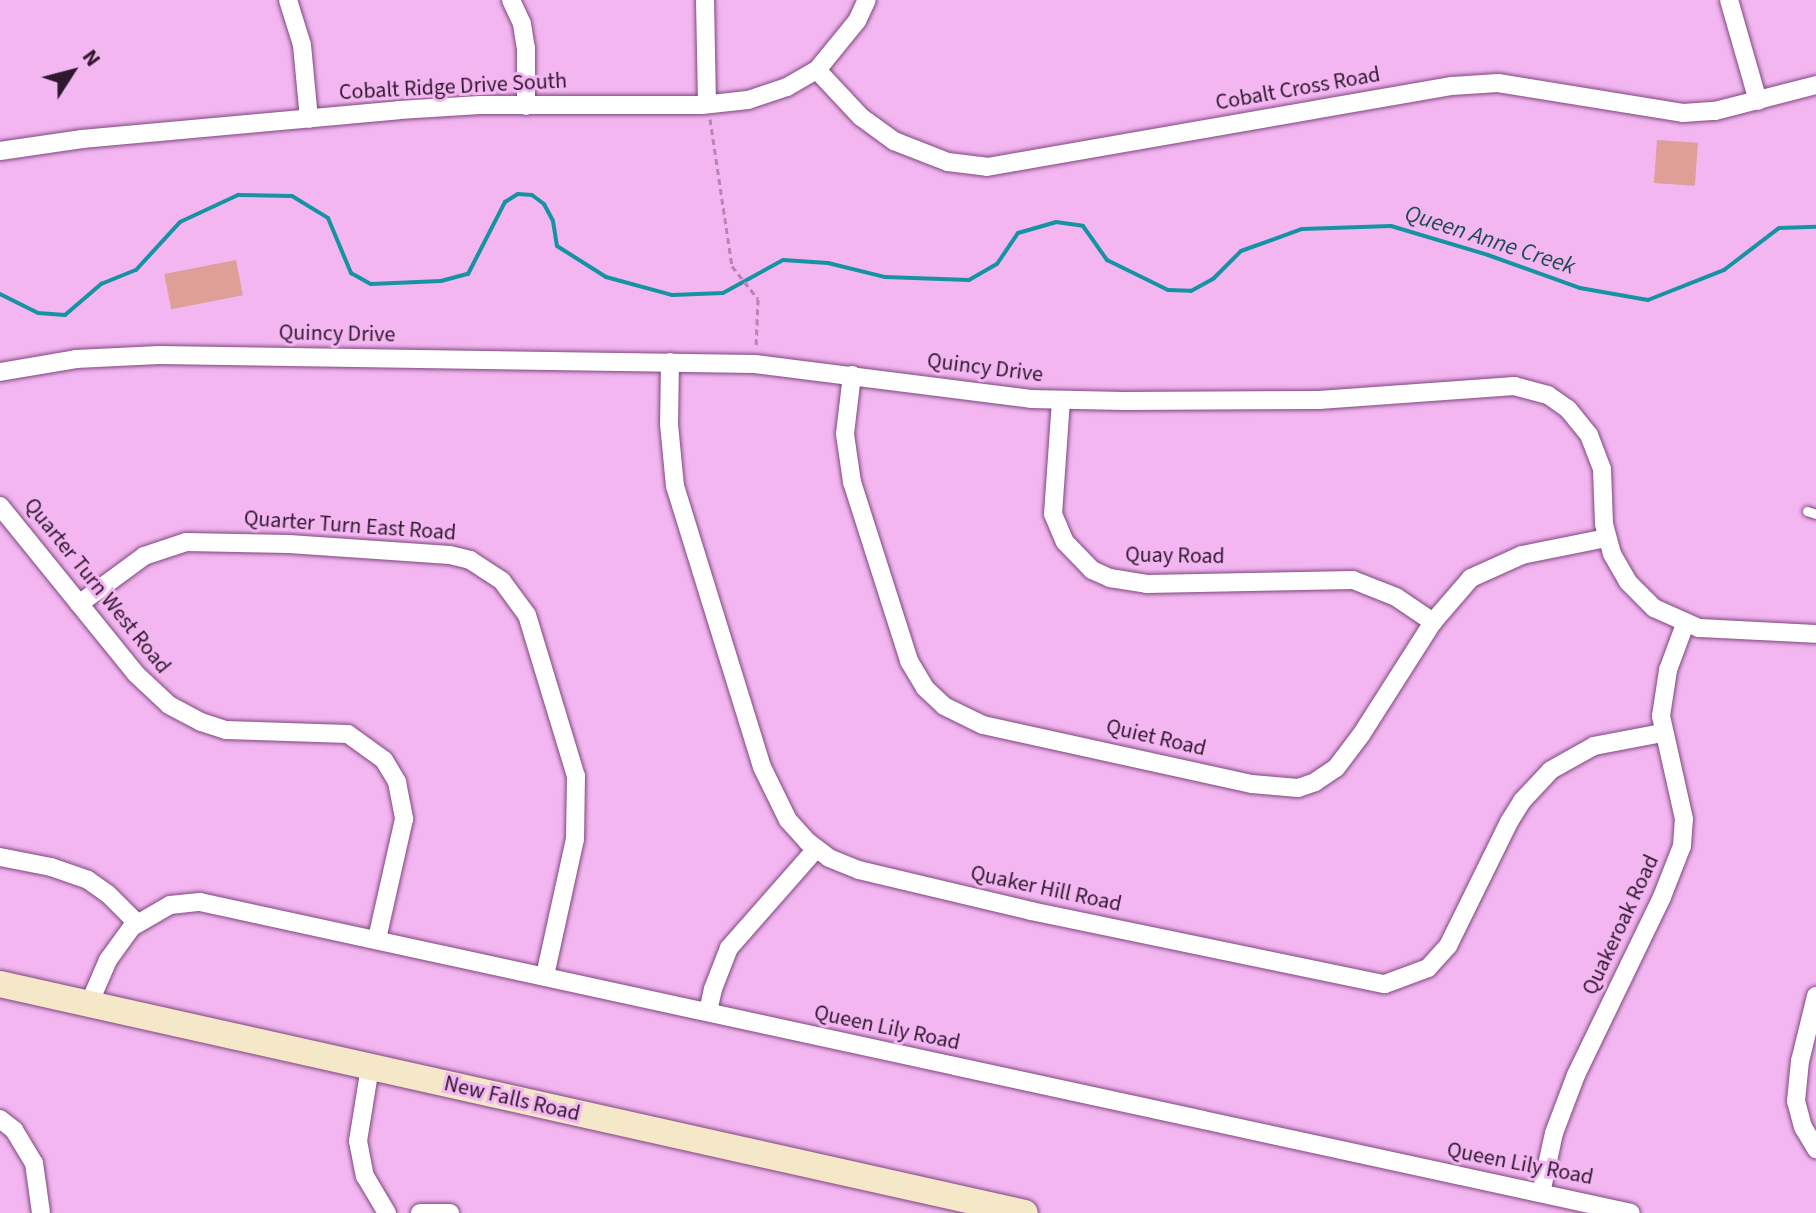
<!DOCTYPE html>
<style>
body{margin:0}
#map{position:relative;width:1816px;height:1213px;overflow:hidden;background:#f3b6f1;font-family:"Source Sans 3",sans-serif}
div>[style]{position:absolute}
.green>*{inset:0;background:#de9f96;transform-origin:0 0}
.stream>*{height:4px;margin:-2px;padding:0 2px;transform-origin:2px;border-radius:2px;background:#1593a2}
.path>*{height:3px;margin-top:-1.5px;transform-origin:0;background:repeating-linear-gradient(90deg,#b685b5 0 6px,transparent 0 10px)}
.roads{filter:drop-shadow(0 0 2px #7e487d) drop-shadow(0 0 2px #7e487d)}
.lane>*{height:9px;margin:-4.5px;padding:0 4.5px;transform-origin:4.5px;border-radius:4.5px;background:#fff}
.street>*{height:18px;margin:-9px;padding:0 9px;transform-origin:9px;border-radius:9px;background:#fff}
.secondary>*{height:26px;margin:-13px;padding:0 13px;transform-origin:13px;border-radius:13px;background:#f4e8c8}
span{translate:-50% -50%;white-space:nowrap;text-align:center;line-height:1.15;-webkit-text-stroke:6px #f3b6f1;paint-order:stroke}
.street-label{font-size:22px;color:#2f182e}
.water-label{font-size:24px;color:#1d4d53;font-style:italic}
.north{position:absolute;left:32px;top:32px;width:80px;height:80px;-webkit-text-stroke:6px #f3b6f1;paint-order:stroke;rotate:54deg;font-size:22px;font-weight:700;line-height:32px;text-align:center;color:#2f182e}
.north::after{content:'';display:block;margin:auto;width:28px;height:36px;background:#2f182e;clip-path:polygon(50% 0,100% 100%,50% 72%,0 100%)}
</style>
<div id="map">
<div class="green">
<i style="left:1657px;top:140px;width:41px;height:43px;rotate:4deg"></i>
<i style="left:236px;top:260px;width:36px;height:73px;rotate:79deg"></i>
</div>
<div class="stream">
<i style="left:0;top:294px;width:42px;rotate:26.6deg"></i>
<i style="left:38px;top:313px;width:27px;rotate:4deg"></i>
<i style="left:65px;top:315px;width:48px;rotate:-40.7deg"></i>
<i style="left:101px;top:284px;width:38px;rotate:-22deg"></i>
<i style="left:136px;top:270px;width:65px;rotate:-47.5deg"></i>
<i style="left:180px;top:222px;width:64px;rotate:-25deg"></i>
<i style="left:238px;top:195px;width:54px;rotate:1.1deg"></i>
<i style="left:292px;top:196px;width:42px;rotate:31.4deg"></i>
<i style="left:328px;top:218px;width:60px;rotate:67.3deg"></i>
<i style="left:351px;top:273px;width:23px;rotate:29deg"></i>
<i style="left:371px;top:284px;width:70px;rotate:-2.5deg"></i>
<i style="left:441px;top:281px;width:28px;rotate:-15deg"></i>
<i style="left:468px;top:274px;width:81px;rotate:-62.8deg"></i>
<i style="left:505px;top:202px;width:15px;rotate:-32deg"></i>
<i style="left:518px;top:194px;width:14px;rotate:4deg"></i>
<i style="left:532px;top:195px;width:15px;rotate:37deg"></i>
<i style="left:544px;top:204px;width:19px;rotate:62deg"></i>
<i style="left:553px;top:221px;width:25px;rotate:81deg"></i>
<i style="left:557px;top:246px;width:58px;rotate:32.3deg"></i>
<i style="left:606px;top:277px;width:68px;rotate:15.3deg"></i>
<i style="left:672px;top:295px;width:51px;rotate:-2.2deg"></i>
<i style="left:723px;top:293px;width:68px;rotate:-28.8deg"></i>
<i style="left:783px;top:260px;width:45px;rotate:3.8deg"></i>
<i style="left:828px;top:263px;width:59px;rotate:13.8deg"></i>
<i style="left:885px;top:277px;width:84px;rotate:2deg"></i>
<i style="left:969px;top:280px;width:32px;rotate:-30deg"></i>
<i style="left:997px;top:264px;width:37px;rotate:-56deg"></i>
<i style="left:1018px;top:233px;width:40px;rotate:-16deg"></i>
<i style="left:1056px;top:222px;width:27px;rotate:8deg"></i>
<i style="left:1083px;top:226px;width:42px;rotate:54.8deg"></i>
<i style="left:1107px;top:260px;width:68px;rotate:26.2deg"></i>
<i style="left:1168px;top:290px;width:23px;rotate:2deg"></i>
<i style="left:1191px;top:291px;width:26px;rotate:-29deg"></i>
<i style="left:1214px;top:278px;width:38px;rotate:-45deg"></i>
<i style="left:1241px;top:251px;width:65px;rotate:-19.8deg"></i>
<i style="left:1302px;top:229px;width:89px;rotate:-1.9deg"></i>
<i style="left:1391px;top:226px;width:101px;rotate:16.6deg"></i>
<i style="left:1488px;top:255px;width:98px;rotate:19.7deg"></i>
<i style="left:1580px;top:288px;width:69px;rotate:10deg"></i>
<i style="left:1648px;top:300px;width:82px;rotate:-21.5deg"></i>
<i style="left:1724px;top:270px;width:69px;rotate:-37.4deg"></i>
<i style="left:1779px;top:228px;width:37px;rotate:-2deg"></i>
</div>
<div class="path">
<i style="left:710px;top:119px;width:149px;rotate:81.5deg"></i>
<i style="left:732px;top:266px;width:42px;rotate:51.8deg"></i>
<i style="left:758px;top:299px;width:49px;rotate:92.3deg"></i>
</div>
<div class="roads">
<div class="lane">
<i style="left:1807px;top:511px;width:9px;rotate:18deg"></i>
</div>
<div class="street">
<i style="left:288px;top:0;width:47px;rotate:72.7deg"></i>
<i style="left:302px;top:45px;width:74px;rotate:84.6deg"></i>
<i style="left:511px;top:0;width:26px;rotate:65deg"></i>
<i style="left:522px;top:24px;width:24px;rotate:81deg"></i>
<i style="left:526px;top:48px;width:58px;rotate:90deg"></i>
<i style="left:705px;top:0;width:104px;rotate:88.9deg"></i>
<i style="left:1729px;top:0;width:105px;rotate:74deg"></i>
<i style="left:817px;top:70px;width:64px;rotate:46.9deg"></i>
<i style="left:861px;top:117px;width:41px;rotate:36deg"></i>
<i style="left:894px;top:141px;width:58px;rotate:21.3deg"></i>
<i style="left:948px;top:162px;width:39px;rotate:7deg"></i>
<i style="left:987px;top:167px;width:472px;rotate:-9.9deg"></i>
<i style="left:1452px;top:86px;width:46px;rotate:-3.7deg"></i>
<i style="left:1498px;top:83px;width:187px;rotate:9.2deg"></i>
<i style="left:1683px;top:113px;width:32px;rotate:-4deg"></i>
<i style="left:1715px;top:111px;width:104px;rotate:-14.4deg"></i>
<i style="left:0;top:151px;width:83px;rotate:-8.3deg"></i>
<i style="left:82px;top:139px;width:318px;rotate:-5.2deg"></i>
<i style="left:399px;top:110px;width:81px;rotate:-3.5deg"></i>
<i style="left:480px;top:105px;width:222px"></i>
<i style="left:702px;top:105px;width:46px;rotate:-6.2deg"></i>
<i style="left:748px;top:100px;width:41px;rotate:-18.4deg"></i>
<i style="left:787px;top:87px;width:34px;rotate:-30deg"></i>
<i style="left:817px;top:70px;width:63px;rotate:-50.8deg"></i>
<i style="left:857px;top:21px;width:23px;rotate:-65deg"></i>
<i style="left:670px;top:362px;width:62px;rotate:90.9deg"></i>
<i style="left:669px;top:424px;width:62px;rotate:84.5deg"></i>
<i style="left:675px;top:486px;width:294px;rotate:72.8deg"></i>
<i style="left:762px;top:767px;width:59px;rotate:63.9deg"></i>
<i style="left:788px;top:820px;width:30px;rotate:48deg"></i>
<i style="left:808px;top:842px;width:26px;rotate:37deg"></i>
<i style="left:829px;top:858px;width:32px;rotate:22deg"></i>
<i style="left:859px;top:870px;width:177px;rotate:13.4deg"></i>
<i style="left:1031px;top:911px;width:361px;rotate:11.7deg"></i>
<i style="left:1385px;top:984px;width:46px;rotate:-20.4deg"></i>
<i style="left:1428px;top:968px;width:30px;rotate:-48deg"></i>
<i style="left:1448px;top:946px;width:138px;rotate:-63.8deg"></i>
<i style="left:1509px;top:822px;width:25px;rotate:-58deg"></i>
<i style="left:1522px;top:801px;width:42px;rotate:-46.9deg"></i>
<i style="left:1551px;top:770px;width:49px;rotate:-29.2deg"></i>
<i style="left:1594px;top:746px;width:69px;rotate:-10.8deg"></i>
<i style="left:0;top:372px;width:77px;rotate:-9.7deg"></i>
<i style="left:76px;top:359px;width:83px;rotate:-2.8deg"></i>
<i style="left:159px;top:355px;width:596px;rotate:0.87deg"></i>
<i style="left:755px;top:364px;width:278px;rotate:7.2deg"></i>
<i style="left:1031px;top:399px;width:93px;rotate:1.2deg"></i>
<i style="left:1124px;top:401px;width:195px;rotate:-0.3deg"></i>
<i style="left:1319px;top:400px;width:196px;rotate:-4.1deg"></i>
<i style="left:1514px;top:386px;width:35px;rotate:15deg"></i>
<i style="left:1548px;top:395px;width:24px;rotate:35deg"></i>
<i style="left:1568px;top:409px;width:33px;rotate:51deg"></i>
<i style="left:1589px;top:435px;width:36px;rotate:69deg"></i>
<i style="left:1602px;top:469px;width:55px;rotate:87.9deg"></i>
<i style="left:1604px;top:524px;width:31px;rotate:75deg"></i>
<i style="left:1612px;top:554px;width:32px;rotate:60deg"></i>
<i style="left:1628px;top:582px;width:37px;rotate:45deg"></i>
<i style="left:1654px;top:608px;width:49px;rotate:24deg"></i>
<i style="left:1699px;top:628px;width:117px;rotate:2.9deg"></i>
<i style="left:852px;top:375px;width:59px;rotate:96.8deg"></i>
<i style="left:845px;top:434px;width:49px;rotate:81.7deg"></i>
<i style="left:852px;top:482px;width:188px;rotate:72.3deg"></i>
<i style="left:909px;top:661px;width:31px;rotate:59deg"></i>
<i style="left:925px;top:688px;width:26px;rotate:43deg"></i>
<i style="left:944px;top:706px;width:43px;rotate:26deg"></i>
<i style="left:983px;top:725px;width:275px;rotate:12.4deg"></i>
<i style="left:1252px;top:784px;width:46px;rotate:5deg"></i>
<i style="left:1298px;top:788px;width:18px;rotate:-19deg"></i>
<i style="left:1315px;top:782px;width:25px;rotate:-34deg"></i>
<i style="left:1336px;top:768px;width:41px;rotate:-52.9deg"></i>
<i style="left:1361px;top:735px;width:134px;rotate:-57.5deg"></i>
<i style="left:1433px;top:622px;width:58px;rotate:-49.2deg"></i>
<i style="left:1471px;top:578px;width:56px;rotate:-24.3deg"></i>
<i style="left:1522px;top:555px;width:86px;rotate:-11.4deg"></i>
<i style="left:1061px;top:400px;width:114px;rotate:94deg"></i>
<i style="left:1053px;top:514px;width:30px;rotate:67deg"></i>
<i style="left:1065px;top:542px;width:39px;rotate:46deg"></i>
<i style="left:1092px;top:570px;width:20px;rotate:24deg"></i>
<i style="left:1110px;top:578px;width:37px;rotate:9deg"></i>
<i style="left:1147px;top:584px;width:206px;rotate:-1.1deg"></i>
<i style="left:1353px;top:580px;width:46px;rotate:21.6deg"></i>
<i style="left:1396px;top:597px;width:45px;rotate:34deg"></i>
<i style="left:0;top:506px;width:216px;rotate:51deg"></i>
<i style="left:136px;top:674px;width:45px;rotate:43.2deg"></i>
<i style="left:169px;top:705px;width:36px;rotate:28deg"></i>
<i style="left:201px;top:722px;width:26px;rotate:18deg"></i>
<i style="left:226px;top:730px;width:122px;rotate:1.9deg"></i>
<i style="left:348px;top:734px;width:44px;rotate:35.8deg"></i>
<i style="left:384px;top:760px;width:26px;rotate:59deg"></i>
<i style="left:397px;top:782px;width:38px;rotate:79deg"></i>
<i style="left:404px;top:819px;width:123px;rotate:102.7deg"></i>
<i style="left:79px;top:604px;width:81px;rotate:-36.4deg"></i>
<i style="left:144px;top:556px;width:44px;rotate:-18.4deg"></i>
<i style="left:186px;top:542px;width:103px;rotate:1.1deg"></i>
<i style="left:289px;top:544px;width:161px;rotate:3.9deg"></i>
<i style="left:450px;top:555px;width:21px;rotate:14deg"></i>
<i style="left:470px;top:560px;width:38px;rotate:33deg"></i>
<i style="left:502px;top:581px;width:42px;rotate:53.7deg"></i>
<i style="left:527px;top:615px;width:168px;rotate:73.1deg"></i>
<i style="left:576px;top:776px;width:63px;rotate:90.9deg"></i>
<i style="left:575px;top:839px;width:140px;rotate:102.4deg"></i>
<i style="left:0;top:857px;width:52px;rotate:11.1deg"></i>
<i style="left:51px;top:867px;width:39px;rotate:19deg"></i>
<i style="left:88px;top:880px;width:24px;rotate:35deg"></i>
<i style="left:108px;top:894px;width:41px;rotate:45deg"></i>
<i style="left:1816px;top:996px;width:67px;rotate:103.8deg"></i>
<i style="left:1800px;top:1061px;width:40px;rotate:95.7deg"></i>
<i style="left:1796px;top:1101px;width:27px;rotate:75deg"></i>
<i style="left:1803px;top:1127px;width:26px;rotate:59deg"></i>
<i style="left:89px;top:1004px;width:48px;rotate:-66.6deg"></i>
<i style="left:108px;top:960px;width:41px;rotate:-54deg"></i>
<i style="left:132px;top:927px;width:44px;rotate:-30.1deg"></i>
<i style="left:170px;top:905px;width:30px;rotate:-6deg"></i>
<i style="left:200px;top:902px;width:1464px;rotate:12.26deg"></i>
<i style="left:708px;top:1012px;width:24px;rotate:-78deg"></i>
<i style="left:713px;top:989px;width:44px;rotate:-68.7deg"></i>
<i style="left:729px;top:948px;width:132px;rotate:-48.7deg"></i>
<i style="left:370px;top:1067px;width:75px;rotate:99.2deg"></i>
<i style="left:358px;top:1141px;width:36px;rotate:79deg"></i>
<i style="left:365px;top:1176px;width:43px;rotate:59.3deg"></i>
<i style="left:0;top:1119px;width:18px;rotate:38deg"></i>
<i style="left:14px;top:1130px;width:39px;rotate:59deg"></i>
<i style="left:34px;top:1163px;width:50px;rotate:82deg"></i>
<i style="left:1541px;top:1193px;width:61px;rotate:-77.8deg"></i>
<i style="left:1554px;top:1133px;width:62px;rotate:-69.2deg"></i>
<i style="left:1576px;top:1075px;width:198px;rotate:-64.2deg"></i>
<i style="left:1662px;top:897px;width:55px;rotate:-68.6deg"></i>
<i style="left:1682px;top:846px;width:27px;rotate:-86deg"></i>
<i style="left:1684px;top:819px;width:106px;rotate:-102.6deg"></i>
<i style="left:1661px;top:716px;width:47px;rotate:-81.3deg"></i>
<i style="left:1668px;top:670px;width:49px;rotate:-69.7deg"></i>
<i style="left:420px;top:1213px;width:30px"></i>
</div>
<div class="secondary">
<i style="left:0;top:984px;width:1050px;rotate:12.59deg"></i>
</div>
</div>
<div class="street-label">
<span style="left:453px;top:87px;rotate:-3deg">Cobalt Ridge Drive South</span>
<span style="left:1298px;top:89px;rotate:-10deg">Cobalt Cross Road</span>
<span style="left:337px;top:334px;rotate:1deg">Quincy Drive</span>
<span style="left:985px;top:368px;rotate:7deg">Quincy Drive</span>
<span style="left:350px;top:526px;rotate:4deg">Quarter Turn East Road</span>
<span style="left:1175px;top:556px;rotate:1deg">Quay Road</span>
<span style="left:97px;top:586px;rotate:51deg">Quarter Turn West Road</span>
<span style="left:1156px;top:738px;rotate:13deg">Quiet Road</span>
<span style="left:1046px;top:889px;rotate:12deg">Quaker Hill Road</span>
<span style="left:1621px;top:925px;rotate:-65deg">Quakeroak Road</span>
<span style="left:887px;top:1028px;rotate:12deg">Queen Lily Road</span>
<span style="left:512px;top:1099px;rotate:13deg">New Falls Road</span>
<span style="left:1520px;top:1164px;rotate:11deg">Queen Lily Road</span>
</div>
<div class="water-label">
<span style="left:1490px;top:240px;rotate:18deg">Queen Anne Creek</span>
</div>
<div class="north">N</div>
</div>
